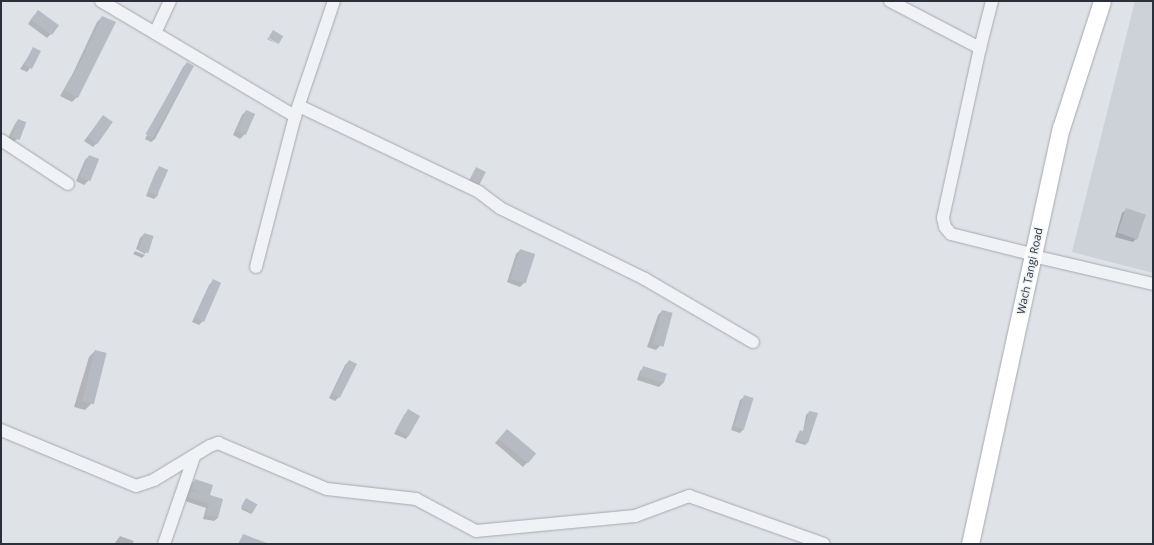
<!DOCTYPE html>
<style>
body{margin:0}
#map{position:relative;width:1154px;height:545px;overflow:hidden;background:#dfe2e7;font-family:"Open Sans",sans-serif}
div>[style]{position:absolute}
.built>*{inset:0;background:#cdd1d8}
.shadow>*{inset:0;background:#0003}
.building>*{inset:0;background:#b6bbc3;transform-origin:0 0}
.roads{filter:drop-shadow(0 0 1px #a5a9b0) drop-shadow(0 0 1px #a5a9b0)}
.minor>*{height:12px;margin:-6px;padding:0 6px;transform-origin:6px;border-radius:6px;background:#f1f2f5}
.secondary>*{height:17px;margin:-8.5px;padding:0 8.5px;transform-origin:8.5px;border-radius:8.5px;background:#fff}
span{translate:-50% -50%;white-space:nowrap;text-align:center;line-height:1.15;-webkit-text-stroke:3px #eef1f4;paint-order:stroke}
.street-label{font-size:11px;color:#29303c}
.frame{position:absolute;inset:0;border:2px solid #29303c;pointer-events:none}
</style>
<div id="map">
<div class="built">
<i style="clip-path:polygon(1135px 1px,1153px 1px,1153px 273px,1072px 252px)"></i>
</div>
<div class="shadow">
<i style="clip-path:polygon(34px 15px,51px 34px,47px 38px,28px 24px)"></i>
<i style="clip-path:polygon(102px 17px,77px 97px,72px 102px,60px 96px,73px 73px,97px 22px)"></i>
<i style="clip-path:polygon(268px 38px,277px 44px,267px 39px)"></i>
<i style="clip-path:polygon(34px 48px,30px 68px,27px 72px,20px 69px)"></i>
<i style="clip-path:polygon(187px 63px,193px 67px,155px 139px,151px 142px,145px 139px,183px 67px)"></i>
<i style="clip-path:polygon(246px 111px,253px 114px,244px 135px,240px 139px,233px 135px,242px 115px)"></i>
<i style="clip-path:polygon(103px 116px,97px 143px,93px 147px,84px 141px)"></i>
<i style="clip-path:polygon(18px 120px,25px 123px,17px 139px,13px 143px,7px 140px,15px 124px)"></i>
<i style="clip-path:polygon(89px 156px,98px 160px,88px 181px,84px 185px,76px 181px,85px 160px)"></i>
<i style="clip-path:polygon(160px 168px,158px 195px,154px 199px,146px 196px,156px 171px)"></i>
<i style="clip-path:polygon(477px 168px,479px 184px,476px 188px,467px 184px)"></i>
<i style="clip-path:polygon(1126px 210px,1137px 238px,1133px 242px,1115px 237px,1122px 213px)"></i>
<i style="clip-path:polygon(144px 234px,153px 237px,145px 254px,136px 249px,140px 238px)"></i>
<i style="clip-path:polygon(520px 250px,524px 283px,520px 287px,507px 282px,516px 254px)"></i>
<i style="clip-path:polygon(135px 251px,145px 255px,142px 258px,133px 254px)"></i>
<i style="clip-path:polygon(213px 281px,203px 321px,199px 325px,192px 322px,209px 285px)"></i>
<i style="clip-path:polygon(662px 311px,660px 346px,656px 350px,647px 347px,658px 315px)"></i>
<i style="clip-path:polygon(95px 351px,91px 404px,85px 410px,74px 407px,89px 357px)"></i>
<i style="clip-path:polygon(349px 361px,339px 397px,335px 401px,329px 398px,345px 365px)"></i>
<i style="clip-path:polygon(644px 368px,663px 383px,659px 387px,637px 380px,640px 371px)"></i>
<i style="clip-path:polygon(744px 397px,744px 429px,740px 433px,731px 430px,740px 400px)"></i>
<i style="clip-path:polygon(408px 411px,409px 435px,406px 439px,394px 434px,404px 415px)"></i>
<i style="clip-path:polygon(809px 412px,807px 443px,805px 445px,795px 442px,798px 434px,800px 431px,803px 432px,806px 415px)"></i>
<i style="clip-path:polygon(503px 434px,535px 454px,523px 467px,495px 443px)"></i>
<i style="clip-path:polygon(196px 480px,209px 496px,218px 518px,214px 521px,203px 519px,206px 508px,185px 501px,192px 483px)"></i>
<i style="clip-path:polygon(245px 501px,252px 512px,251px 514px,241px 509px)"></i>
<i style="clip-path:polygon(243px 535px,260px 544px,238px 544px)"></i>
<i style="clip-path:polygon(120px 536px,134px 541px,132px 544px,114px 544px)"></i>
</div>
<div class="building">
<i style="left:38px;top:10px;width:26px;height:12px;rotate:36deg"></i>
<i style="clip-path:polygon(102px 16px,116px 22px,78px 98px,64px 90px,78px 67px)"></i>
<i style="left:273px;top:30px;width:12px;height:9px;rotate:31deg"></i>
<i style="left:33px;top:47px;width:9px;height:20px;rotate:27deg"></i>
<i style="left:187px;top:62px;width:8px;height:83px;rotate:30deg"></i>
<i style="left:246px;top:110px;width:10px;height:23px;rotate:24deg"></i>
<i style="left:103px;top:115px;width:12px;height:27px;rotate:35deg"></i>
<i style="left:18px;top:119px;width:9px;height:19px;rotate:21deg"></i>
<i style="left:89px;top:155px;width:11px;height:24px;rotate:22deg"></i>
<i style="left:159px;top:166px;width:10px;height:28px;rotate:24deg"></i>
<i style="left:476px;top:167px;width:11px;height:14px;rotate:27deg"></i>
<i style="left:1126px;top:208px;width:21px;height:26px;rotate:19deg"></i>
<i style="left:144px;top:233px;width:10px;height:18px;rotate:17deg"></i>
<i style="left:520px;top:249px;width:16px;height:31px;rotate:18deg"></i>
<i style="clip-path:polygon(213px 279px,221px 283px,204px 322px,195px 317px)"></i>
<i style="left:662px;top:310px;width:11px;height:35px;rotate:15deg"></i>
<i style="left:95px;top:350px;width:12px;height:53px;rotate:14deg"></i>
<i style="left:349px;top:360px;width:9px;height:38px;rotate:27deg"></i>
<i style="left:643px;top:366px;width:25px;height:10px;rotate:18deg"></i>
<i style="left:744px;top:395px;width:10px;height:33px;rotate:17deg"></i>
<i style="left:408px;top:409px;width:14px;height:23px;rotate:30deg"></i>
<i style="clip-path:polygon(809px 411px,818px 413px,808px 443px,797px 440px,800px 430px,804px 432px)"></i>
<i style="left:507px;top:429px;width:38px;height:13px;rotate:40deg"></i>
<i style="clip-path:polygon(195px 479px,213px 485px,210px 495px,223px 499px,218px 518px,206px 515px,209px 504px,188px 497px,190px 491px,200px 493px,191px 489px)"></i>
<i style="left:246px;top:498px;width:13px;height:10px;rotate:29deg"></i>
<i style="clip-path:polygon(243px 534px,267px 543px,266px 544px,239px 544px)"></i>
</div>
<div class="roads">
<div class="minor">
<i style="left:101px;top:1px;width:226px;rotate:30.7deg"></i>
<i style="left:890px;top:1px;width:102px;rotate:27.6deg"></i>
<i style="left:992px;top:1px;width:49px;rotate:104.3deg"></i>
<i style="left:980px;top:48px;width:174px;rotate:102.3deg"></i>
<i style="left:943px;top:218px;width:9px;rotate:77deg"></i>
<i style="left:945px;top:227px;width:9px;rotate:49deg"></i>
<i style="left:951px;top:234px;width:78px;rotate:14deg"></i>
<i style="left:155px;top:33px;width:35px;rotate:-65deg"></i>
<i style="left:299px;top:106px;width:199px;rotate:25.5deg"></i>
<i style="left:479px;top:192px;width:26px;rotate:37deg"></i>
<i style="left:500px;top:208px;width:161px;rotate:26.1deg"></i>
<i style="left:645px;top:279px;width:125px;rotate:30.3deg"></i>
<i style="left:1px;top:140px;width:80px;rotate:33.3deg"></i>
<i style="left:1033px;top:256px;width:123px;rotate:13.1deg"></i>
<i style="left:256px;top:267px;width:156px;rotate:-75.5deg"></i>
<i style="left:295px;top:116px;width:121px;rotate:-71.3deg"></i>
<i style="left:1px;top:430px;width:146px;rotate:22.5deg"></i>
<i style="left:136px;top:486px;width:19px;rotate:-18deg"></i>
<i style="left:154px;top:480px;width:66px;rotate:-31.3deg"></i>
<i style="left:210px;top:446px;width:9px;rotate:-21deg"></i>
<i style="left:218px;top:443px;width:118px;rotate:22.9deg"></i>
<i style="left:327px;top:489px;width:90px;rotate:6.4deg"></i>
<i style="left:416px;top:499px;width:68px;rotate:28.1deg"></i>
<i style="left:476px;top:531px;width:160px;rotate:-5.4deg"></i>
<i style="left:635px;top:516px;width:58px;rotate:-20.3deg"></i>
<i style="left:689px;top:496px;width:143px;rotate:19.6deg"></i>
<i style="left:164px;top:544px;width:92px;rotate:-71deg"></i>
</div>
<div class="secondary">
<i style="left:970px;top:544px;width:426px;rotate:-77.7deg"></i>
<i style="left:1061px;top:128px;width:133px;rotate:-72.1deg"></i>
</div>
</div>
<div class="street-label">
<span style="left:1030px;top:271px;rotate:-78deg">Wach Tangi Road</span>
</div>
<div class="frame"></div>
</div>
